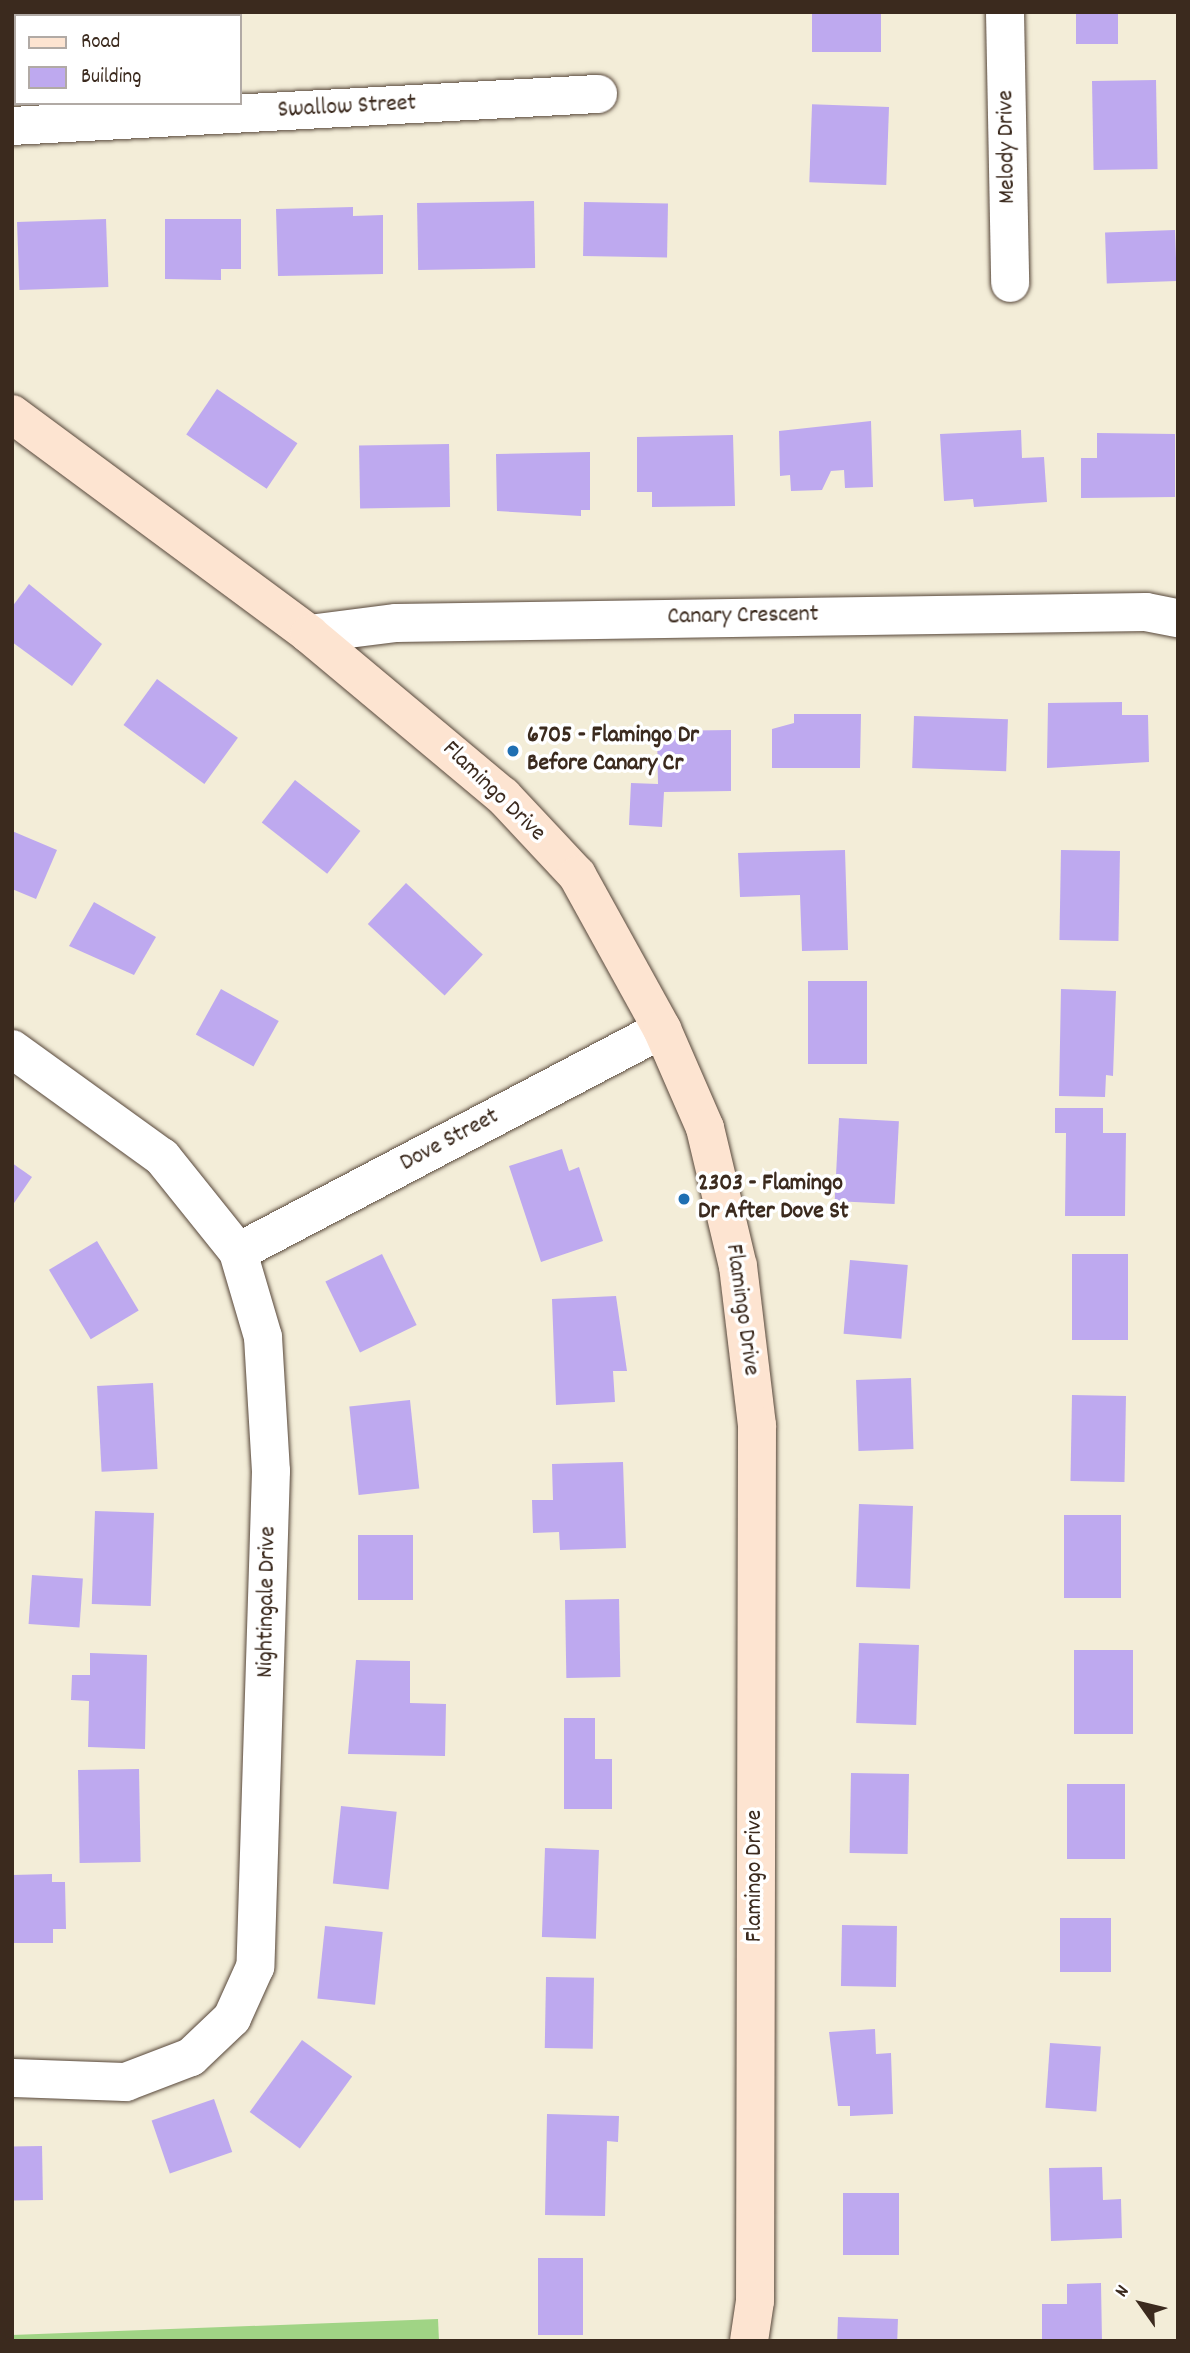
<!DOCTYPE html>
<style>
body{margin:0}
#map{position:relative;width:1190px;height:2353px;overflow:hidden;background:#f3edd8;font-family:Dekko,sans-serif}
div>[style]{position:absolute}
.green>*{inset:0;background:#a0d485}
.building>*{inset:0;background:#bea9ef;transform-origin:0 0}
.roads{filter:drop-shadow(0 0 2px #57473a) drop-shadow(0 0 2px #57473a)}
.street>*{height:38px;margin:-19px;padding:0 19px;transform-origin:19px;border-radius:19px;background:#fff}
.secondary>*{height:38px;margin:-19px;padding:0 19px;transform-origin:19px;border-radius:19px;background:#fde4d1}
.dots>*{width:19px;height:19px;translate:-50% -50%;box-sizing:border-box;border:4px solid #fff;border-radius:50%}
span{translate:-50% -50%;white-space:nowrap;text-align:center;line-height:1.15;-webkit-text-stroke:7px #fff;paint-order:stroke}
.street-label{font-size:24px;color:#3b2a1e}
.poi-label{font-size:24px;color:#3b2a1e;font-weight:700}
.left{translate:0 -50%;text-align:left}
.frame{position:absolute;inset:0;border:14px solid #3b2a1e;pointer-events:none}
.legend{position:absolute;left:14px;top:14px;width:228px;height:91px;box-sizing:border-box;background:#fff;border:2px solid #b1aaa5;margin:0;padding:9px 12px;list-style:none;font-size:21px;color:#3b2a1e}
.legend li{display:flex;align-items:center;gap:14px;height:35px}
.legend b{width:35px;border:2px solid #b1aaa5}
.north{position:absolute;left:1106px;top:2269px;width:70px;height:70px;-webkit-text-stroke:5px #fff;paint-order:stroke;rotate:304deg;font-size:19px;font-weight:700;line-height:28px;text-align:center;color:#3b2a1e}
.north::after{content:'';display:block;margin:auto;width:24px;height:32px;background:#3b2a1e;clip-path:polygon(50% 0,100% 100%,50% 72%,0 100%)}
</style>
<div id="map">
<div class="green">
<i style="clip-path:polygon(438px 2319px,439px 2341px,12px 2341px,12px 2335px)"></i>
</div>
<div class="building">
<i style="left:27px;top:12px;width:66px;height:4px"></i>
<i style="left:812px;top:12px;width:69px;height:40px"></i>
<i style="left:1076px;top:12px;width:42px;height:32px"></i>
<i style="left:1156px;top:80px;width:89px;height:64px;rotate:89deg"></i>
<i style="left:889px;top:107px;width:78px;height:77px;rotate:92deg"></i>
<i style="left:534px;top:201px;width:67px;height:117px;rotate:89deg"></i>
<i style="left:584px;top:202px;width:84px;height:54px;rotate:1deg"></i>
<i style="clip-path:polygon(353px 207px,353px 216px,383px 215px,383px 274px,278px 276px,276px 209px)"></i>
<i style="left:106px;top:219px;width:68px;height:89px;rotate:88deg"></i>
<i style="clip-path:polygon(165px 219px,241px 219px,241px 269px,221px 269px,221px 280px,165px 279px)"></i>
<i style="left:1175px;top:230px;width:51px;height:70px;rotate:88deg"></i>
<i style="left:217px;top:389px;width:97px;height:55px;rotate:34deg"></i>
<i style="clip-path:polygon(871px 421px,873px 487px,845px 488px,844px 470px,831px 471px,822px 490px,791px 491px,790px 475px,780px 476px,779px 431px)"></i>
<i style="clip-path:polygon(1021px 430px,1022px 458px,1044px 457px,1047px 502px,974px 507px,973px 499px,944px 501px,940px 434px)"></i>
<i style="clip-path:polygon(1097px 433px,1175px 434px,1175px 497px,1081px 498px,1081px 458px,1097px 458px)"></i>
<i style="clip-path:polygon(733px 435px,735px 506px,652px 507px,652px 492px,637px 492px,637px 437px)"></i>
<i style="left:449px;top:444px;width:63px;height:90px;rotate:89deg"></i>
<i style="clip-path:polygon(590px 452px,590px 510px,581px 510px,581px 516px,497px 511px,496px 454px)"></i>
<i style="clip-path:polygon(29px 584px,102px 644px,72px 686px,12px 642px,12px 607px)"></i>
<i style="left:157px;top:679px;width:100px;height:57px;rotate:36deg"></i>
<i style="clip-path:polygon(1122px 702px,1122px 715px,1148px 715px,1149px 762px,1047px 768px,1048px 703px)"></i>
<i style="clip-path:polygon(794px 714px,861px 714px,860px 768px,772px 768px,772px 729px,794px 723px)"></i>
<i style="left:914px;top:716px;width:94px;height:52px;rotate:2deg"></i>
<i style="clip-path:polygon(731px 730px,731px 791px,664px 792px,662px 827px,629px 825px,631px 783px,658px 784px,657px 731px)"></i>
<i style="left:295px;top:780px;width:83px;height:54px;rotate:38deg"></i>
<i style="clip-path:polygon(12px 831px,57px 850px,36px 899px,12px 889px)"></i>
<i style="clip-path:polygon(845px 850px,848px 950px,802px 951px,800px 895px,740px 897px,738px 853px)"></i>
<i style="left:1061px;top:850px;width:59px;height:90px;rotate:1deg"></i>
<i style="left:406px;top:883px;width:105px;height:56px;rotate:43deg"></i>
<i style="clip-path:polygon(94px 902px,156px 937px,134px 975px,69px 946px)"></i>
<i style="left:808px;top:981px;width:59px;height:83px"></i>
<i style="left:221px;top:989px;width:66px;height:52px;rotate:29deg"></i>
<i style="clip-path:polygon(1061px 989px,1116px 991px,1113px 1076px,1106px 1075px,1105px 1097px,1059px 1096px)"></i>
<i style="clip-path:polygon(1055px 1108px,1103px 1108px,1103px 1133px,1126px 1133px,1125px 1216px,1065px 1216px,1066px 1133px,1055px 1133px)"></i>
<i style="left:839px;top:1118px;width:60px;height:83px;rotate:3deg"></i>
<i style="clip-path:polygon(562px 1149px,569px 1171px,579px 1167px,603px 1241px,541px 1262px,509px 1166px)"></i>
<i style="clip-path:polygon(12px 1163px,32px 1177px,12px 1206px)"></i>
<i style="left:97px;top:1241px;width:81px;height:56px;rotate:59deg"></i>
<i style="left:382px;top:1254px;width:79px;height:63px;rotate:64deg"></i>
<i style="left:1072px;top:1254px;width:56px;height:86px"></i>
<i style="left:850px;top:1260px;width:58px;height:74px;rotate:5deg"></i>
<i style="clip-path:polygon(616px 1296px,627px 1371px,613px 1371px,615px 1402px,556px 1405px,552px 1299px)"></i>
<i style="left:911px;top:1378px;width:71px;height:55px;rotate:88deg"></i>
<i style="left:153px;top:1383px;width:86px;height:56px;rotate:87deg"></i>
<i style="left:1072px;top:1395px;width:54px;height:86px;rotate:1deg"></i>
<i style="left:410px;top:1400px;width:89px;height:61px;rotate:84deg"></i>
<i style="clip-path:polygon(623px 1462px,626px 1548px,560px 1550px,559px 1532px,533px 1533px,532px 1500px,553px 1500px,552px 1464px)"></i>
<i style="left:859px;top:1504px;width:54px;height:83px;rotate:2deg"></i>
<i style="left:95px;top:1511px;width:59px;height:93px;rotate:2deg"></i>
<i style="left:1064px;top:1515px;width:57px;height:83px"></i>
<i style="left:358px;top:1535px;width:55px;height:65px"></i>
<i style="left:32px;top:1575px;width:51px;height:49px;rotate:4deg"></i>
<i style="left:619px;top:1599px;width:78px;height:54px;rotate:89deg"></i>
<i style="left:859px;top:1643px;width:60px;height:80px;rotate:2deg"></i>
<i style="left:1074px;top:1650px;width:59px;height:84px"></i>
<i style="clip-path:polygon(90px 1653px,147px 1655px,145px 1749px,88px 1747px,89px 1701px,71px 1700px,72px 1675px,90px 1675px)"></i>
<i style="clip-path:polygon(356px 1660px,410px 1661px,410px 1703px,446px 1704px,445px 1756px,348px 1754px)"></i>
<i style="clip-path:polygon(564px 1718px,595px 1718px,595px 1759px,612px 1759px,612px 1809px,564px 1809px)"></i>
<i style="left:139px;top:1769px;width:93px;height:61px;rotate:89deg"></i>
<i style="left:851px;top:1773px;width:58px;height:80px;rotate:1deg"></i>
<i style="left:1067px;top:1784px;width:58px;height:75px"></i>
<i style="left:341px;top:1806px;width:56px;height:78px;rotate:6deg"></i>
<i style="left:545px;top:1848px;width:54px;height:89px;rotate:2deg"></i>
<i style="clip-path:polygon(52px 1874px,52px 1882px,65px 1882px,66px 1929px,53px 1929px,53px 1943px,12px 1943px,12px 1875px)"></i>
<i style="left:1060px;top:1918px;width:51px;height:54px"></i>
<i style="left:842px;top:1925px;width:55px;height:61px;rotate:1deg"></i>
<i style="left:325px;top:1926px;width:58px;height:73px;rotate:6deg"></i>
<i style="left:546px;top:1977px;width:48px;height:71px;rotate:1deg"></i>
<i style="clip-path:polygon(875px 2029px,876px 2054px,891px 2053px,893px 2114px,850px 2116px,850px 2106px,838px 2106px,829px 2032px)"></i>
<i style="left:302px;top:2040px;width:62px;height:89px;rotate:36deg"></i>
<i style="left:1050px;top:2043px;width:51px;height:65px;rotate:4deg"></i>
<i style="left:214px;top:2099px;width:56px;height:66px;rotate:71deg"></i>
<i style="clip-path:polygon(547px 2114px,619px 2116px,618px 2142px,607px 2141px,605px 2216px,545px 2215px)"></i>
<i style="left:42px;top:2146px;width:54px;height:30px;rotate:89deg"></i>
<i style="clip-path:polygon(1102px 2167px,1103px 2200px,1121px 2199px,1122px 2238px,1051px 2241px,1049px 2168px)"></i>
<i style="left:843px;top:2193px;width:56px;height:62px"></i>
<i style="left:538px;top:2258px;width:45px;height:77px"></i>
<i style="clip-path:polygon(1101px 2283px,1102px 2341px,1042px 2341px,1042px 2304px,1067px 2304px,1067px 2284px)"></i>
<i style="left:838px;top:2317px;width:60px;height:24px;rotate:2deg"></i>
</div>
<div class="roads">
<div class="street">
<i style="left:1005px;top:12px;width:271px;rotate:88.9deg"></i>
<i style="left:12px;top:126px;width:587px;rotate:-3.13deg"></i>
<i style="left:309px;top:634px;width:88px;rotate:-7.2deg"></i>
<i style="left:396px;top:623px;width:750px;rotate:-0.84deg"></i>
<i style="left:1146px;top:612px;width:33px;rotate:11deg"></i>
<i style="left:12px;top:1049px;width:185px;rotate:35.8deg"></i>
<i style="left:162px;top:1157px;width:122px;rotate:51.3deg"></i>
<i style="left:238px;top:1252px;width:89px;rotate:73.6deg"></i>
<i style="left:263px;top:1337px;width:134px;rotate:86.6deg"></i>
<i style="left:271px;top:1471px;width:496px;rotate:91.8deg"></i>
<i style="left:255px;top:1967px;width:56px;rotate:114.3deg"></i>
<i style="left:232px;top:2018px;width:57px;rotate:136.4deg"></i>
<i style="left:191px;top:2057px;width:70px;rotate:159deg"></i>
<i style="left:126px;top:2082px;width:114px;rotate:-178deg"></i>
<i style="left:238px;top:1252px;width:479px;rotate:-27.7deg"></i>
</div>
<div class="secondary">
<i style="left:12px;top:414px;width:370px;rotate:36.5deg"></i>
<i style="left:309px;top:634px;width:253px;rotate:39.9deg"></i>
<i style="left:503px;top:796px;width:108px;rotate:46.9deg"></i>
<i style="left:577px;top:875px;width:176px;rotate:61.1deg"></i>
<i style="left:662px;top:1029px;width:108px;rotate:66.5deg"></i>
<i style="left:705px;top:1128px;width:142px;rotate:76.6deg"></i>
<i style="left:738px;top:1266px;width:160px;rotate:83.2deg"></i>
<i style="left:757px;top:1425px;width:876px;rotate:90.13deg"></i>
<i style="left:755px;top:2301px;width:40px;rotate:98.5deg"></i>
</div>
</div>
<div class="dots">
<i style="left:513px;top:751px;background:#1f6fb2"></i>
<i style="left:684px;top:1199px;background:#1f6fb2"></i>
</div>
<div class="street-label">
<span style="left:347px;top:108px;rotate:-3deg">Swallow Street</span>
<span style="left:1008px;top:147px;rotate:-91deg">Melody Drive</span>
<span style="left:743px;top:617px;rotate:-1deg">Canary Crescent</span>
<span style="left:493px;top:792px;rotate:44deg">Flamingo Drive</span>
<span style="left:450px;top:1141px;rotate:-28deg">Dove Street</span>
<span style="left:741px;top:1310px;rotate:82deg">Flamingo Drive</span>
<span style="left:268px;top:1602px;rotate:-89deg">Nightingale Drive</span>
<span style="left:756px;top:1876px;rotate:-90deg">Flamingo Drive</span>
</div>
<div class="poi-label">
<span class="left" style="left:527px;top:751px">6705 - Flamingo Dr<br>Before Canary Cr</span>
<span class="left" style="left:698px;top:1199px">2303 - Flamingo<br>Dr After Dove St</span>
</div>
<div class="frame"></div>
<ul class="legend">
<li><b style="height:9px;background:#fde4d1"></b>Road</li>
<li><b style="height:19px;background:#bea9ef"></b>Building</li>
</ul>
<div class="north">N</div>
</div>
